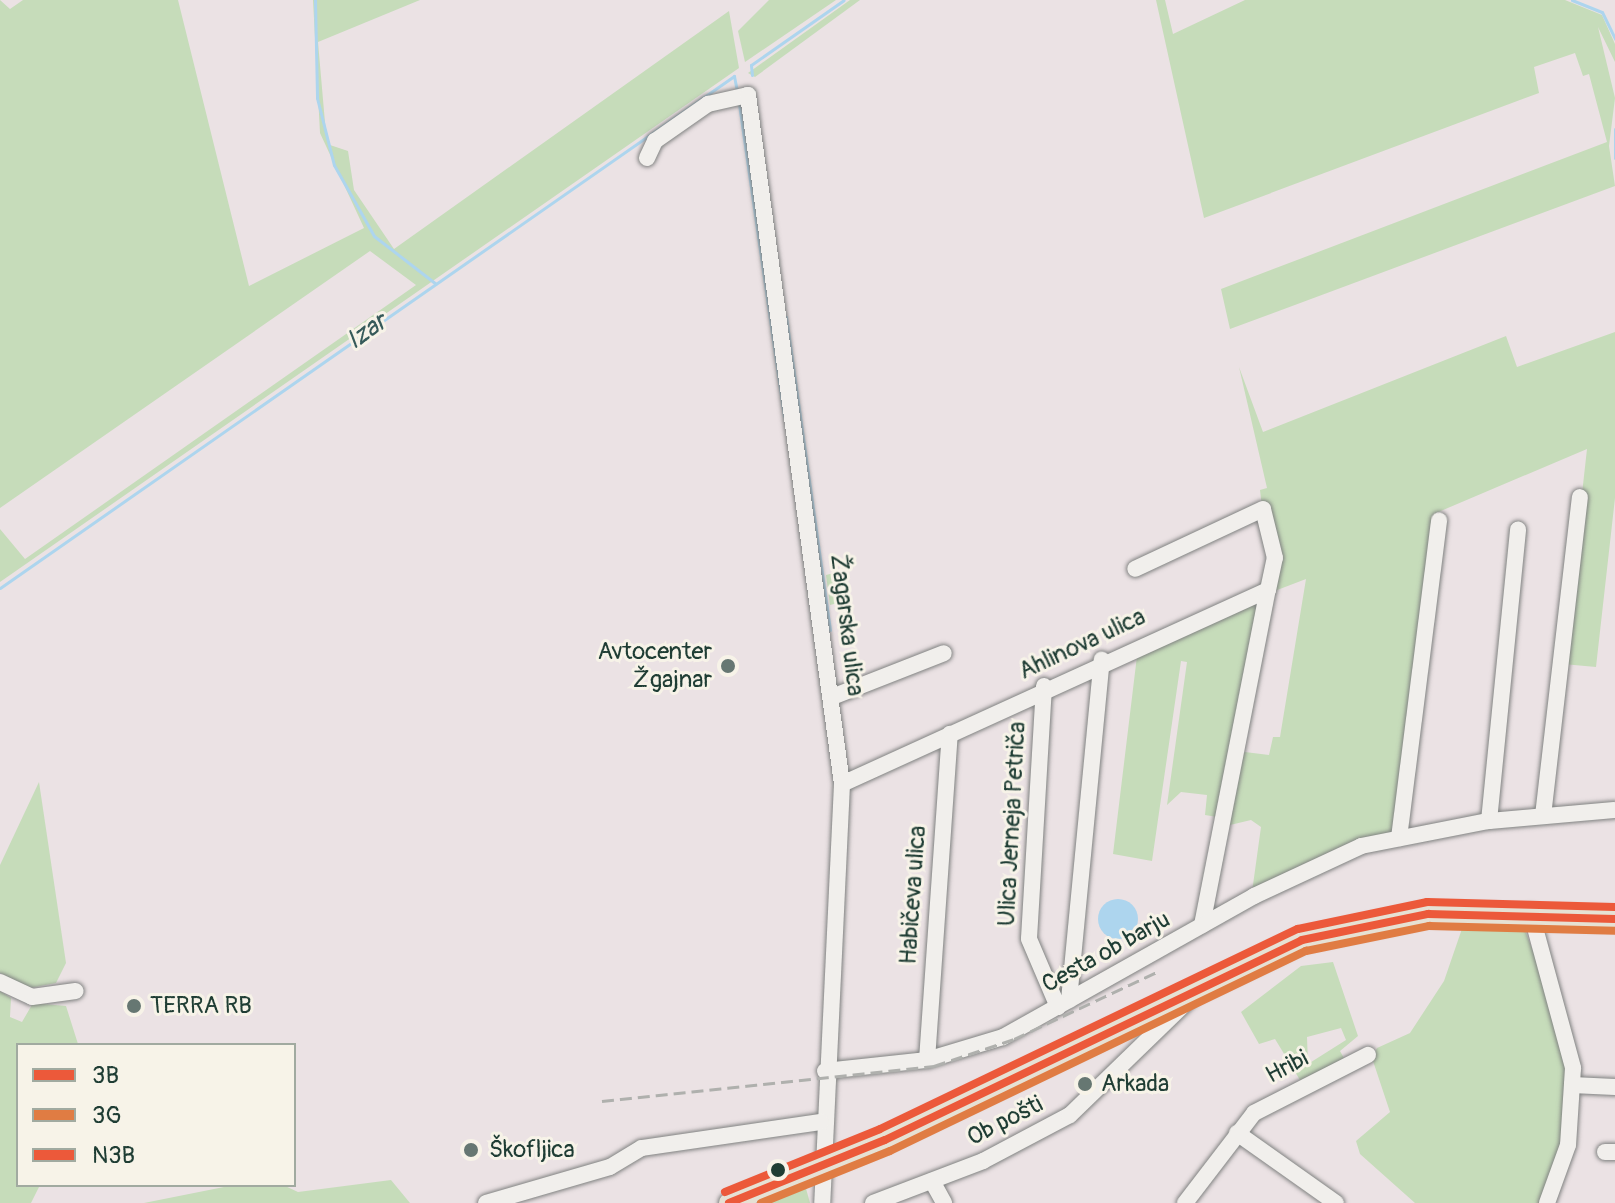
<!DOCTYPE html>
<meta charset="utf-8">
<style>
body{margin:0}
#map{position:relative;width:1615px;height:1203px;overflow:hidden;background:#ebe2e4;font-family:Pangolin,sans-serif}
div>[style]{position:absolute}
.green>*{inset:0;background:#c6dcba}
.water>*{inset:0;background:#add5ee}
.round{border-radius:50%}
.stream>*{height:3px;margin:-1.5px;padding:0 1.5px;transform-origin:1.5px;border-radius:1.5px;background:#add5ee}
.roads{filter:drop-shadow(0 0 2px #808281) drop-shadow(0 0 2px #808281)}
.minor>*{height:16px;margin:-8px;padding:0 8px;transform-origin:8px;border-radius:8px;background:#f1efec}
.major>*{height:20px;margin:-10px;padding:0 10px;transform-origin:10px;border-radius:10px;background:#e6e1d4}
.rail>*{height:3px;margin-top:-1.5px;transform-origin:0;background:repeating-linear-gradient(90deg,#afb0ad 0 12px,transparent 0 18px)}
.bus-1>*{height:8px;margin:-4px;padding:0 4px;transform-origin:4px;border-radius:4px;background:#ec593a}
.bus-2>*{height:8px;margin:-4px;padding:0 4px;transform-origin:4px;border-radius:4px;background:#e07c43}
.bus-3>*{height:8px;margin:-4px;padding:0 4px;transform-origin:4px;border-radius:4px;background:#ec593a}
.dots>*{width:22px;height:22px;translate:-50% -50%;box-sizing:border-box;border:4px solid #f7f3e8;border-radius:50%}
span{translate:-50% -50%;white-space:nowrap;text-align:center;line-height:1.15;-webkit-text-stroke:6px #f7f3e8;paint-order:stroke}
.street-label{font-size:24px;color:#1f3d34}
.poi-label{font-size:24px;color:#1f3d34}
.right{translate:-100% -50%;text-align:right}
.left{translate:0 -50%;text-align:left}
.water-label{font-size:26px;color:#365a5a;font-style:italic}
.legend{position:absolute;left:16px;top:1043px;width:280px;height:144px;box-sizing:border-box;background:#f7f3e8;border:2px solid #a1aaa0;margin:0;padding:10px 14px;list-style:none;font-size:24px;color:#1f3d34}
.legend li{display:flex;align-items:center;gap:16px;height:40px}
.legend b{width:40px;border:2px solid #a1aaa0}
</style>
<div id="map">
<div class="green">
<i style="clip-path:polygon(0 0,10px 9px,23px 0,178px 0,249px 286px,364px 228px,320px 133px,313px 0,420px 0,318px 42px,326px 134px,330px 145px,348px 151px,354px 190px,394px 249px,729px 11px,739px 68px,0 582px,0 529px,25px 559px,416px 285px,370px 251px,0 508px)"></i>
<i style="clip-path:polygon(769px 0,836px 0,745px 62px,738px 31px)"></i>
<i style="clip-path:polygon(850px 0,860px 0,755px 77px,748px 73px)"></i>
<i style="clip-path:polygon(1156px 0,1165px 0,1173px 34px,1245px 0,1565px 0,1602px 15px,1615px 44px,1615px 62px,1598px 27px,1615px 98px,1609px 146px,1615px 186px,1230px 329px,1221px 289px,1607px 142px,1589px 74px,1583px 76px,1575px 53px,1534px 67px,1539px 93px,1204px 218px)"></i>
<i style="clip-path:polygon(1615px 332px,1615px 498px,1596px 667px,1563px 664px,1587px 449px,1436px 513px,1394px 833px,1252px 892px,1261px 827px,1251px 820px,1230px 825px,1235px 765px,1245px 752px,1269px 755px,1273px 737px,1280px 737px,1306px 579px,1272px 592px,1260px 490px,1267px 488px,1239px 367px,1263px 432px,1506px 336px,1517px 367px)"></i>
<i style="clip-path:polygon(838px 572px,845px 601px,830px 605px,826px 575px)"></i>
<i style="clip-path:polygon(1262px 597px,1217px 817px,1205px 815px,1207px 795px,1181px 792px,1167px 805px,1187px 662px,1181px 661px,1152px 861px,1113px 854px,1137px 656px)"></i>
<i style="clip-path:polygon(39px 782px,66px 963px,56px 983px,30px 988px,0 973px,0 865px)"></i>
<i style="clip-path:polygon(1465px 920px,1522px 923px,1570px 1045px,1563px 1148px,1543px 1203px,1415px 1203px,1360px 1154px,1356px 1141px,1390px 1112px,1372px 1058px,1377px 1048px,1410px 1033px,1444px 981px)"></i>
<i style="clip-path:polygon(evenodd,1333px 962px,1358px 1036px,1340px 1051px,1345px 1060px,1300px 1080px,1275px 1039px,1259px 1044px,1241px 1012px,1301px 966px,1333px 962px,1341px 1028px,1346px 1040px,1308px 1064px,1307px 1037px,1341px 1028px)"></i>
<i style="clip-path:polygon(0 991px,11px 998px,10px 1017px,22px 1022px,33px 1003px,66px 1006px,78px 1044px,18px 1045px,18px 1185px,40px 1185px,31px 1203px,0 1203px)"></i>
<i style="clip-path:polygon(391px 1180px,410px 1203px,144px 1203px,224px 1187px,283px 1185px,298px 1192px)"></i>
<i style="clip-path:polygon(805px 1185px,810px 1203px,759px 1203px)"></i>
</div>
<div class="water">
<i class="round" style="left:1098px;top:899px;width:40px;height:40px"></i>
</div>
<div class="stream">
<i style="left:315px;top:0;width:98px;rotate:88.8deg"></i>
<i style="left:317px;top:98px;width:69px;rotate:75.8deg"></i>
<i style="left:334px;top:165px;width:81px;rotate:60.6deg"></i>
<i style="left:374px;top:236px;width:78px;rotate:37.7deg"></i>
<i style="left:1572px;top:0;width:32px;rotate:22deg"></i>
<i style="left:1602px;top:12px;width:30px;rotate:64deg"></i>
<i style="left:752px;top:75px;width:10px;rotate:-96deg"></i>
<i style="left:751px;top:65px;width:113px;rotate:-35deg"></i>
<i style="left:739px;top:104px;width:315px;rotate:81.8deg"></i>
<i style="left:1615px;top:129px;width:29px;rotate:90deg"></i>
<i style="left:786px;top:317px;width:316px;rotate:82deg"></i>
<i style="left:0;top:588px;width:895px;rotate:-34.9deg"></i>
<i style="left:734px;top:76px;width:15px;rotate:79deg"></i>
</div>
<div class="roads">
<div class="minor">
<i style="left:647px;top:158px;width:19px;rotate:-65deg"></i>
<i style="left:655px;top:141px;width:65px;rotate:-34.9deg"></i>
<i style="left:708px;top:104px;width:41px;rotate:-12.7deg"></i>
<i style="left:748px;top:95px;width:695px;rotate:82.23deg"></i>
<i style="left:842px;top:784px;width:419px;rotate:92.7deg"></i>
<i style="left:1044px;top:686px;width:253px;rotate:93.4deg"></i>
<i style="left:1029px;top:939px;width:74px;rotate:66.9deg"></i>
<i style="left:832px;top:697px;width:120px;rotate:-21.4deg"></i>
<i style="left:842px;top:784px;width:468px;rotate:-24.5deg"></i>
<i style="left:1268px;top:590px;width:33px;rotate:-78deg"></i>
<i style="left:1275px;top:558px;width:50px;rotate:-103.8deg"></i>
<i style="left:1263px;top:509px;width:141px;rotate:154.9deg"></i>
<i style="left:1543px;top:816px;width:321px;rotate:-83.4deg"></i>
<i style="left:1489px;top:821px;width:293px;rotate:-84.3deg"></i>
<i style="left:1399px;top:838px;width:320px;rotate:-82.8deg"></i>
<i style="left:1531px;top:913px;width:161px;rotate:74.8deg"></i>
<i style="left:1573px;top:1068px;width:77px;rotate:93.7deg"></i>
<i style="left:1568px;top:1145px;width:62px;rotate:109.9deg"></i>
<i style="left:1202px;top:925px;width:341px;rotate:-78.9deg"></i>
<i style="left:0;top:982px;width:35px;rotate:25deg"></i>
<i style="left:32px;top:997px;width:44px;rotate:-7.8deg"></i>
<i style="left:1069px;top:1000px;width:342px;rotate:-84.5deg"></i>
<i style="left:927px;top:1060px;width:327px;rotate:-86deg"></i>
<i style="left:825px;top:1071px;width:103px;rotate:-6.2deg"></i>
<i style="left:927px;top:1060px;width:79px;rotate:-16.8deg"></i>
<i style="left:1003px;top:1037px;width:288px;rotate:-29.3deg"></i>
<i style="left:1254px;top:896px;width:118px;rotate:-25deg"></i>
<i style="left:1361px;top:846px;width:130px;rotate:-11.1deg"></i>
<i style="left:1489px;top:821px;width:126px;rotate:-5deg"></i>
<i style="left:1572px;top:1085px;width:43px;rotate:2.7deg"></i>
<i style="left:1237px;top:1133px;width:121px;rotate:35.3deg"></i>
<i style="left:1605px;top:1152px;width:10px"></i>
<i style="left:932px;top:1181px;width:25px;rotate:61deg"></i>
<i style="left:486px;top:1203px;width:129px;rotate:-16.2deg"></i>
<i style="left:610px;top:1167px;width:37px;rotate:-31deg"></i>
<i style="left:642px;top:1148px;width:181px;rotate:-8.3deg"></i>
<i style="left:873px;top:1203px;width:118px;rotate:-20.9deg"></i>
<i style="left:983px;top:1161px;width:98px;rotate:-27.9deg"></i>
<i style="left:1070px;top:1115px;width:178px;rotate:-44.1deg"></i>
<i style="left:1185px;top:1203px;width:113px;rotate:-52.5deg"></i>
<i style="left:1254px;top:1113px;width:128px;rotate:-27deg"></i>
</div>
<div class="major">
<i style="left:729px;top:1203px;width:168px;rotate:-22deg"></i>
<i style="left:885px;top:1140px;width:462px;rotate:-25.6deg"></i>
<i style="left:1302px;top:940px;width:129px;rotate:-11.7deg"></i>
<i style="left:1428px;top:914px;width:187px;rotate:1.5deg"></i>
</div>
</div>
<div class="rail">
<i style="left:602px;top:1101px;width:334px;rotate:-6deg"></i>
<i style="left:934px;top:1066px;width:84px;rotate:-18.6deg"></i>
<i style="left:1014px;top:1039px;width:158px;rotate:-25.1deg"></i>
</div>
<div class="bus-1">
<i style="left:729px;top:1203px;width:168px;rotate:-22deg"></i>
<i style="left:885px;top:1140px;width:462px;rotate:-25.6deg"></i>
<i style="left:1302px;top:940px;width:129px;rotate:-11.7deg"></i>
<i style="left:1428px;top:914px;width:187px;rotate:1.5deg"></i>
</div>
<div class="bus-2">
<i style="left:761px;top:1203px;width:139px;rotate:-22deg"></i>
<i style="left:890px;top:1151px;width:462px;rotate:-25.7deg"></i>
<i style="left:1306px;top:951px;width:126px;rotate:-11.5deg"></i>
<i style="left:1429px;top:926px;width:186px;rotate:1.5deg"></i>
</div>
<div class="bus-3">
<i style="left:725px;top:1192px;width:167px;rotate:-22.1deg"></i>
<i style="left:880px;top:1129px;width:463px;rotate:-25.6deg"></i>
<i style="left:1298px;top:929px;width:132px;rotate:-11.8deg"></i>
<i style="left:1427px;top:902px;width:188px;rotate:1.5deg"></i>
</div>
<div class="dots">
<i style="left:728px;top:666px;background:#667772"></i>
<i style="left:134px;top:1006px;background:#667772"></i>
<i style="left:1085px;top:1084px;background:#667772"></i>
<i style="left:471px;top:1150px;background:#667772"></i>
<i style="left:778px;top:1170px;background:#1f3d34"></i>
</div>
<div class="street-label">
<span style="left:847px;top:625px;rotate:83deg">Žagarska ulica</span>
<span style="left:1082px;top:644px;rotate:-25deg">Ahlinova ulica</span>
<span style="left:1012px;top:824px;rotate:-87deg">Ulica Jerneja Petriča</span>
<span style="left:913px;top:895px;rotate:-86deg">Habičeva ulica</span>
<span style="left:1106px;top:952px;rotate:-29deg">Cesta ob barju</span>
<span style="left:1287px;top:1067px;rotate:-27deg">Hribi</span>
<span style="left:1005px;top:1121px;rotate:-27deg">Ob pošti</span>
</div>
<div class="poi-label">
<span class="right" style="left:712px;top:666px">Avtocenter<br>Žgajnar</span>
<span class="left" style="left:150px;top:1006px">TERRA RB</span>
<span class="left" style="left:1101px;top:1084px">Arkada</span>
<span class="left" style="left:489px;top:1150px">Škofljica</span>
</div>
<div class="water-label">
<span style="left:367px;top:332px;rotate:-35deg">Izar</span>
</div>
<ul class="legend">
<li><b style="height:10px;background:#ec593a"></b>3B</li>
<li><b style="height:10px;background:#e07c43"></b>3G</li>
<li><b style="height:10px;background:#ec593a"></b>N3B</li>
</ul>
</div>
